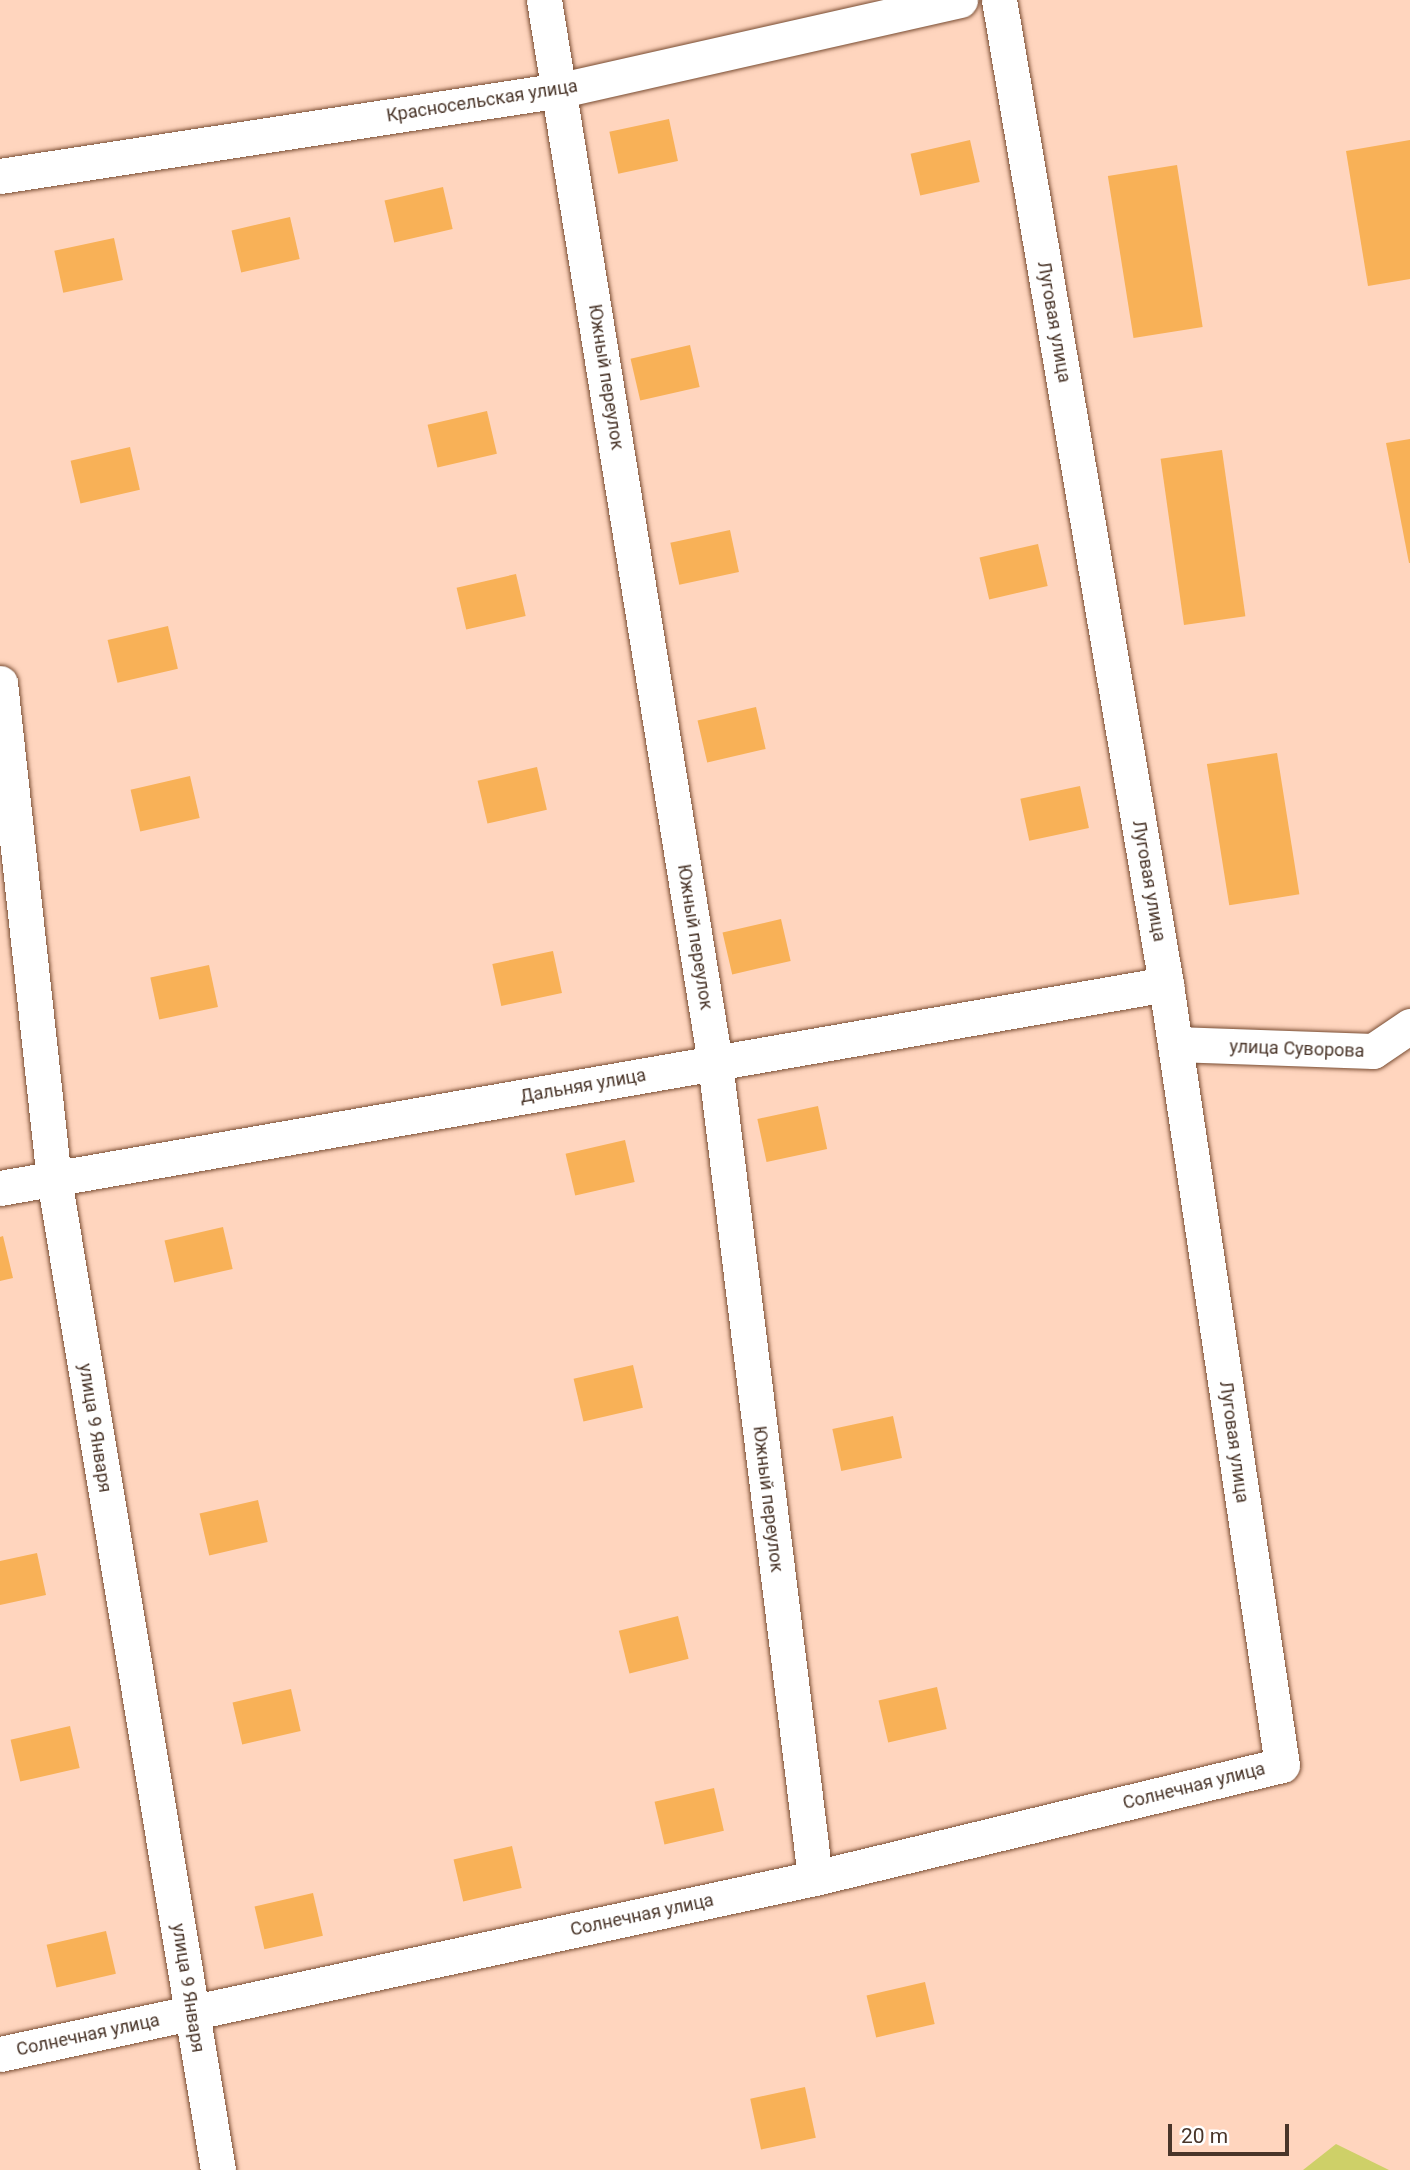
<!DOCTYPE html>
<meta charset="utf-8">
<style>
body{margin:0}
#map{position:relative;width:1410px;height:2170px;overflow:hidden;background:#ffd5be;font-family:Roboto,sans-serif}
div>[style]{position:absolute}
.green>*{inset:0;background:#ced068}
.building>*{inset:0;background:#f8b157;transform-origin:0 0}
.roads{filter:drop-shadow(0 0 2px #784c32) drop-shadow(0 0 2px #784c32)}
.minor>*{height:35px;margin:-17.5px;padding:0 17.5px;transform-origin:17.5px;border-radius:17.5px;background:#fff}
span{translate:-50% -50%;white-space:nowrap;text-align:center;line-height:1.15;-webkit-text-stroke:5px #fff;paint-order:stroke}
.street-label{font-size:18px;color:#493529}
.scale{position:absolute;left:1168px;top:2124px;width:121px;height:32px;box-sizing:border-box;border:4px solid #493529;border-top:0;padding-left:9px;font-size:21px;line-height:24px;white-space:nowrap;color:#493529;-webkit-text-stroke:5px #fff;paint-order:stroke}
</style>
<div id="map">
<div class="green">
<i style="clip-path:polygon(1336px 2144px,1389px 2170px,1303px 2170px)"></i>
</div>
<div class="building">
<i style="left:669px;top:119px;width:43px;height:61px;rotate:78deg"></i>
<i style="left:970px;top:140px;width:43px;height:61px;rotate:77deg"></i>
<i style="clip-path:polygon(1410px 140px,1410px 279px,1368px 286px,1346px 151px)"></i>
<i style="left:1177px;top:165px;width:164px;height:70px;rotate:81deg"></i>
<i style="left:443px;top:187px;width:43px;height:60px;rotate:77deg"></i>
<i style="left:290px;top:217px;width:43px;height:60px;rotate:77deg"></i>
<i style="left:114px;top:238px;width:43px;height:61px;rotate:78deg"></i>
<i style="left:690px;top:345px;width:43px;height:61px;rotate:77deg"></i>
<i style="left:487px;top:411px;width:44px;height:61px;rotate:77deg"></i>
<i style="clip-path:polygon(1410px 439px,1410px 563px,1409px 563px,1386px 443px)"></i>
<i style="left:130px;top:447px;width:44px;height:61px;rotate:77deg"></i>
<i style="left:1222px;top:450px;width:168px;height:62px;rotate:82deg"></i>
<i style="left:730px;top:530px;width:43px;height:61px;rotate:78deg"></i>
<i style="left:1038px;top:544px;width:43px;height:60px;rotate:77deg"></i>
<i style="left:516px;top:574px;width:43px;height:61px;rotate:77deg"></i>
<i style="left:168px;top:626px;width:44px;height:62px;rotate:77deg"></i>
<i style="left:756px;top:707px;width:43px;height:60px;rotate:77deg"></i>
<i style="left:1277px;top:753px;width:143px;height:71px;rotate:81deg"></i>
<i style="left:537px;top:767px;width:44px;height:61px;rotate:77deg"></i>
<i style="left:190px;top:776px;width:43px;height:61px;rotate:77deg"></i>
<i style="left:1080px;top:786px;width:43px;height:61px;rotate:78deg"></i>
<i style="left:781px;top:919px;width:43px;height:60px;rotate:77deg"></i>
<i style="left:553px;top:951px;width:43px;height:62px;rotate:78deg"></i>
<i style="left:209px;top:965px;width:43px;height:60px;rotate:78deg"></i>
<i style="left:818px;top:1106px;width:44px;height:62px;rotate:78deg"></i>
<i style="left:625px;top:1140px;width:43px;height:61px;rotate:77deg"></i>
<i style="left:223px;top:1227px;width:43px;height:60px;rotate:77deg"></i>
<i style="clip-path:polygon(3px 1236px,13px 1278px,0 1281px,0 1237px)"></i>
<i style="left:633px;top:1365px;width:44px;height:61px;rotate:77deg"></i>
<i style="left:893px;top:1416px;width:43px;height:62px;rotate:78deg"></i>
<i style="left:258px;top:1500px;width:43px;height:60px;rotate:77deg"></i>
<i style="clip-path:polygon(37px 1553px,46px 1595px,0 1605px,0 1561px)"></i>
<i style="left:678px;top:1616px;width:44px;height:61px;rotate:76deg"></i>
<i style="left:937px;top:1687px;width:43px;height:60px;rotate:77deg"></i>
<i style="left:291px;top:1689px;width:43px;height:60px;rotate:77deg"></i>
<i style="left:70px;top:1726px;width:43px;height:61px;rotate:77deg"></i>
<i style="left:714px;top:1788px;width:44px;height:61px;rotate:77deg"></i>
<i style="left:512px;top:1846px;width:43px;height:60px;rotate:77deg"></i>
<i style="left:313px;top:1893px;width:44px;height:60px;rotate:77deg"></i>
<i style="left:106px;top:1931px;width:44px;height:61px;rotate:77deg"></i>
<i style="left:925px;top:1982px;width:43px;height:60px;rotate:77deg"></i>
<i style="left:805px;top:2087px;width:52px;height:56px;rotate:78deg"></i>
</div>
<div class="roads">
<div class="minor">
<i style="left:544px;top:0;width:1077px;rotate:80.86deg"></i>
<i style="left:715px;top:1063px;width:821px;rotate:83deg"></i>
<i style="left:0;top:176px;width:568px;rotate:-8.72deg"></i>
<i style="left:561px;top:90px;width:409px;rotate:-12.7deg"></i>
<i style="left:0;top:683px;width:499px;rotate:83.8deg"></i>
<i style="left:54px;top:1179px;width:1004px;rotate:80.6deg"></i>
<i style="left:1175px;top:1044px;width:198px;rotate:2deg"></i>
<i style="left:1373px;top:1051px;width:45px;rotate:-34deg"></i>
<i style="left:0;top:1188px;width:1184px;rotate:-9.92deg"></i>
<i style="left:0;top:2054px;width:834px;rotate:-12.19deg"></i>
<i style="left:815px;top:1878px;width:480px;rotate:-13.6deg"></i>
<i style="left:1282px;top:1765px;width:790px;rotate:-98.45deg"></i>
<i style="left:1166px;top:984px;width:998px;rotate:-99.63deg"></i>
</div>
</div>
<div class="street-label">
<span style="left:482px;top:101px;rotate:-9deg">Красносельская улица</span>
<span style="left:1054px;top:322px;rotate:80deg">Луговая улица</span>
<span style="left:606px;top:377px;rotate:81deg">Южный переулок</span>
<span style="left:1149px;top:881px;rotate:80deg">Луговая улица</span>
<span style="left:695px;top:937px;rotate:81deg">Южный переулок</span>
<span style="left:1297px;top:1049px;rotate:2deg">улица Суворова</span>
<span style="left:583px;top:1086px;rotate:-10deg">Дальняя улица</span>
<span style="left:95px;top:1428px;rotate:81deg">улица 9 Января</span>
<span style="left:1234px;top:1442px;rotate:82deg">Луговая улица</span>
<span style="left:768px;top:1499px;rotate:83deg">Южный переулок</span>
<span style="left:1194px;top:1786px;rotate:-14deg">Солнечная улица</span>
<span style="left:642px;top:1915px;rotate:-12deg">Солнечная улица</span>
<span style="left:188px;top:1988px;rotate:81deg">улица 9 Января</span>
<span style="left:88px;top:2035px;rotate:-12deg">Солнечная улица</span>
</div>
<div class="scale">20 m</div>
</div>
